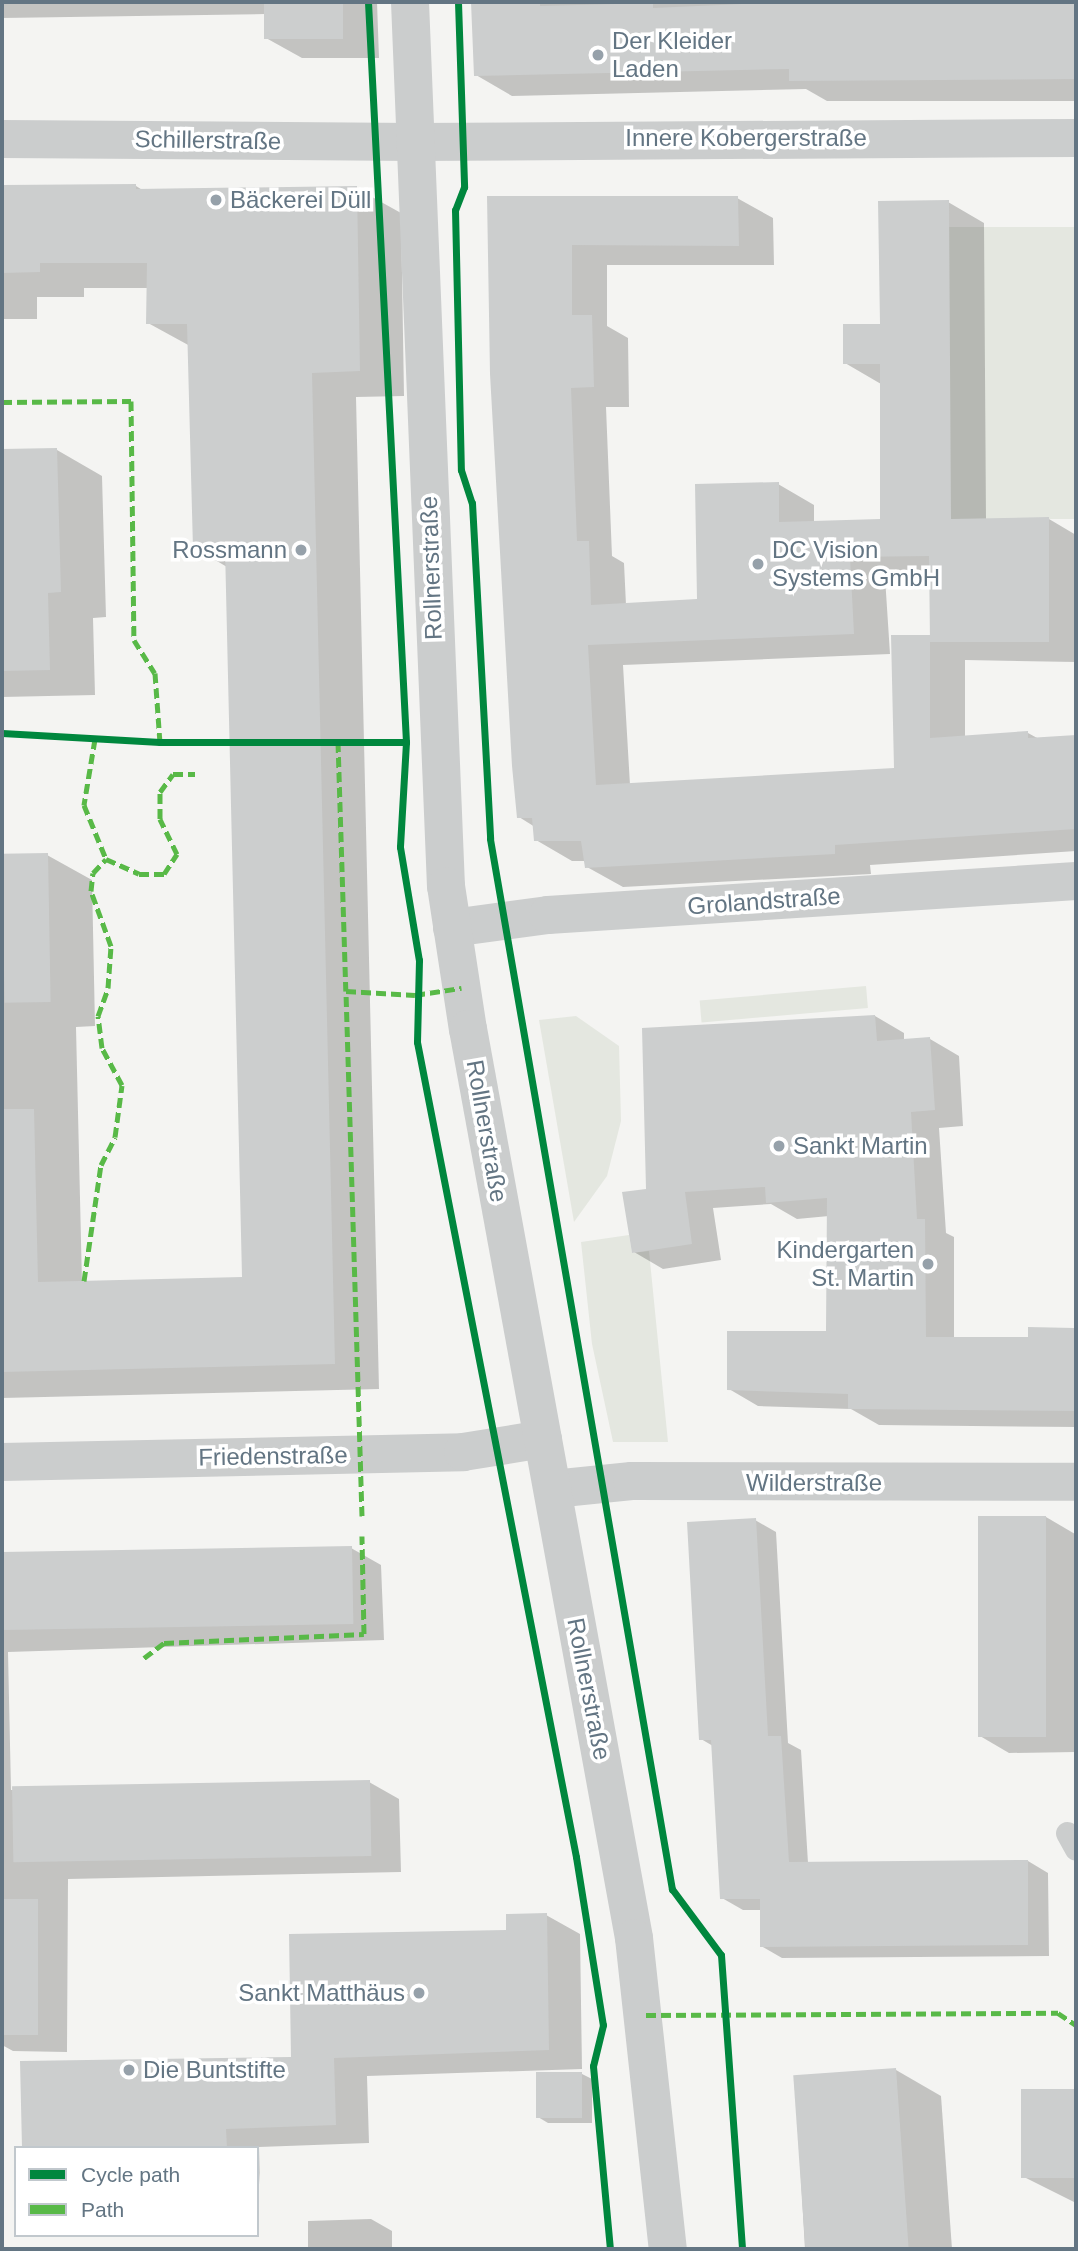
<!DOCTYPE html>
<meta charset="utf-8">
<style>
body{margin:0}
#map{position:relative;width:1078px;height:2251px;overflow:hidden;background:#f4f4f2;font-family:Helvetica,sans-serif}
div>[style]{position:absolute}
.green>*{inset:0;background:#e4e7e0;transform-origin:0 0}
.shadow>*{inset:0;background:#0003}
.building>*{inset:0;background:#cccece;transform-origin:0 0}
.service>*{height:23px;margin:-11.5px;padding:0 11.5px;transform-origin:11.5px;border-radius:11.5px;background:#cbcdcd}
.minor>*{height:38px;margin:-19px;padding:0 19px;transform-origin:19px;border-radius:19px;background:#cbcdcd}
.tertiary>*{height:38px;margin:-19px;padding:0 19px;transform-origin:19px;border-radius:19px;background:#cbcdcd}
.quiet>*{height:5px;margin-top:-2.5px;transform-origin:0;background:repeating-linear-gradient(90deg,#58b947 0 10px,transparent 0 15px)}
.cycleway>*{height:7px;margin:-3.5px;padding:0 3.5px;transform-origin:3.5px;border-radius:3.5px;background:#00873e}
.dots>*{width:19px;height:19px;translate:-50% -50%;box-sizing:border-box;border:4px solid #fff;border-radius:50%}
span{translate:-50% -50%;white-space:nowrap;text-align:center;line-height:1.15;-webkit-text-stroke:7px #fff;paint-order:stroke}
.poi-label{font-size:24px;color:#637583}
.left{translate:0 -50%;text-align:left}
.right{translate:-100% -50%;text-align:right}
.street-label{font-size:24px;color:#637583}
.frame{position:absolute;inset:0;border:4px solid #637583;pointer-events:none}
.legend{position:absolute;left:14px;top:2146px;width:245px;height:91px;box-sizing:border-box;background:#fff;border:2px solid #c1c8cd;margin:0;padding:9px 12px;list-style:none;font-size:21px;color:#637583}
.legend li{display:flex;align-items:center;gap:14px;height:35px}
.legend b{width:35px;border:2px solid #c1c8cd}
</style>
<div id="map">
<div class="green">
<i style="left:949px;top:227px;width:127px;height:292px"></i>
<i style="left:866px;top:986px;width:22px;height:167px;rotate:85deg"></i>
<i style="clip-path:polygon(576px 1016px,619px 1046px,621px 1121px,607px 1176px,574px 1222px,539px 1020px)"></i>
<i style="clip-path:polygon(629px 1235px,632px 1253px,649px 1251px,668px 1442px,613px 1442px,592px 1344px,581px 1242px)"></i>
</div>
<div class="shadow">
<i style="clip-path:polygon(2px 2px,377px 2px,379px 58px,302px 58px,266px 38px,266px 14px,2px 18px)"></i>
<i style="clip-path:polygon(473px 2px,742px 2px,743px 6px,790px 2px,1076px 2px,1076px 101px,827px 101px,806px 89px,512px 96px,476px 75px)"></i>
<i style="clip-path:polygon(136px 186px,144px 191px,356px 188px,401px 213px,404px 396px,356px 397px,379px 1389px,2px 1398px,2px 856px,47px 855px,92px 880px,95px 1026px,76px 1027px,82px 1283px,243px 1279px,227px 567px,195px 548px,190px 346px,148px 323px,148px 288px,84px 288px,84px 297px,37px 297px,37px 319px,2px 319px,2px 187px)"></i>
<i style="clip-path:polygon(evenodd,489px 198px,737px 198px,773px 218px,774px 265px,607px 265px,607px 326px,628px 338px,629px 407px,606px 407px,612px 556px,624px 563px,626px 605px,699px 601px,778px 484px,814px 505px,814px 523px,881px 521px,881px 384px,845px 363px,881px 325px,948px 202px,984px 223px,986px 520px,1049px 519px,1076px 535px,1076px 662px,965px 660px,965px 737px,1028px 733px,1039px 739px,1076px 737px,1076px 851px,870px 865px,871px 874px,623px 887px,587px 867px,586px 861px,572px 861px,536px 840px,535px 827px,519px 817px,489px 198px,931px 576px,932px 639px,893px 637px,896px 769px,630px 785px,623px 665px,890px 654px,885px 577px,931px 576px)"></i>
<i style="clip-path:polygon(57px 450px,102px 476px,106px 617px,93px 618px,95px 695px,2px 697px,2px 451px)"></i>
<i style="clip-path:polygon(875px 1016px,904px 1033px,904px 1041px,930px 1039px,959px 1056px,963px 1126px,939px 1128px,946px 1233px,954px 1237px,954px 1339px,1030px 1339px,1076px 1331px,1076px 1427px,879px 1425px,851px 1409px,758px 1406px,729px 1389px,828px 1333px,829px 1216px,797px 1219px,771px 1204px,713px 1208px,721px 1260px,663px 1269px,634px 1252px,648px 1190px)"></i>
<i style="clip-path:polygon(1046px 1517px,1075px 1534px,1076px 1752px,1009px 1753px,980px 1736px)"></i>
<i style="clip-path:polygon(755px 1520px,776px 1532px,788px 1743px,801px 1750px,808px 1863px,1028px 1861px,1048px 1873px,1049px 1956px,782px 1958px,761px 1946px,761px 1910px,743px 1910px,722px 1898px,713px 1746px,701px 1739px)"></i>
<i style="clip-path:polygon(351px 1548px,381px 1565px,384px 1640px,8px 1652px,11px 1790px,369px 1782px,399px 1799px,401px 1872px,68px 1879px,67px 2052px,13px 2051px,2px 2045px,2px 1559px)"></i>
<i style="clip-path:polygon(546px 1915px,580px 1934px,582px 2069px,367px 2076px,369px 2143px,259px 2147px,260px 2185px,257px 2148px,23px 2148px,293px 2059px,508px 1931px)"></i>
<i style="clip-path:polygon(896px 2070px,941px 2096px,952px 2249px,805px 2249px,795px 2076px)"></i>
<i style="clip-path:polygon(582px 2074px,592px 2079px,592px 2123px,548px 2123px,538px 2117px)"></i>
<i style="clip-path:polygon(1023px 2091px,1076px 2091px,1076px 2203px,1024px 2177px)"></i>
<i style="clip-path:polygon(371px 2219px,392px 2231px,392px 2249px,308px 2249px,308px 2221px)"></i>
</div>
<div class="building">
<i style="left:264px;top:2px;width:79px;height:37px"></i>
<i style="clip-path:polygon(471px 2px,540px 2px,540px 6px,653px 3px,653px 8px,788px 2px,1076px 2px,1076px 79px,789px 81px,789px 69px,474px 76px)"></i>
<i style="clip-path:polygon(136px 184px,136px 189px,357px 186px,360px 371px,312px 373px,335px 1364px,2px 1372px,2px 1109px,34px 1109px,38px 1282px,242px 1277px,225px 548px,193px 549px,187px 324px,146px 324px,147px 263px,40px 263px,40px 272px,2px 273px,2px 185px)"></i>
<i style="clip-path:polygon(487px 196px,738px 196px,739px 246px,572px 245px,572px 315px,592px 315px,594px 387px,571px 388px,577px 541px,589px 541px,591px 605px,697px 599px,695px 484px,779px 482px,779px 522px,880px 519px,880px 364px,843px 364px,843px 324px,880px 324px,878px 201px,949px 200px,951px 519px,1049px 517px,1049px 642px,930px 642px,929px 556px,850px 557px,854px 634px,588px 645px,596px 785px,894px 768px,891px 635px,930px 635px,930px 738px,1028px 731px,1028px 738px,1076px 735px,1076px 829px,835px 845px,835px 854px,585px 868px,581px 841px,534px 841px,532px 818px,517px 818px,512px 766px,490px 374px)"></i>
<i style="clip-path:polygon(57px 448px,61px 592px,48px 593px,50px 670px,2px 671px,2px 449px)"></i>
<i style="left:48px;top:853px;width:149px;height:46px;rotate:89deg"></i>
<i style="clip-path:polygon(875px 1015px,877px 1041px,930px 1037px,935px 1110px,911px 1112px,917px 1219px,925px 1219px,926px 1337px,1028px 1337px,1028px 1327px,1074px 1328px,1076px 1411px,848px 1409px,848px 1394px,727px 1390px,727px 1331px,826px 1331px,827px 1198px,766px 1203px,765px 1187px,685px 1192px,692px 1244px,632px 1253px,622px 1192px,646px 1189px,642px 1028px)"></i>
<i style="left:978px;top:1516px;width:68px;height:221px"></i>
<i style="clip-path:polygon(756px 1518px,768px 1736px,781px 1736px,789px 1862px,1028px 1860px,1028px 1945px,760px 1947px,760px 1899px,720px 1899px,711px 1740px,699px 1740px,687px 1522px)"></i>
<i style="left:352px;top:1546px;width:78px;height:350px;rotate:89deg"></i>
<i style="left:370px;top:1780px;width:76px;height:358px;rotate:89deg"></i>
<i style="left:2px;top:1899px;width:36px;height:136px"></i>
<i style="clip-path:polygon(547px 1913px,549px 2050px,334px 2058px,336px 2125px,226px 2129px,227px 2148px,22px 2148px,20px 2061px,291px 2057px,289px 1934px,506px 1930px,506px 1914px)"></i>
<i style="left:896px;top:2068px;width:181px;height:103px;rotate:86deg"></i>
<i style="left:536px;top:2072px;width:46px;height:46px"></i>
<i style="left:1076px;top:2089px;width:89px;height:55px;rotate:90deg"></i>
</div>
<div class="service">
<i style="left:1067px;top:1833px;width:18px;rotate:61deg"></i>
</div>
<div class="minor">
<i style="left:2px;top:139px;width:413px;rotate:0.4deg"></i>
<i style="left:415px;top:142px;width:661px;rotate:-0.35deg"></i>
<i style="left:452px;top:928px;width:97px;rotate:-7.7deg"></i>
<i style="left:548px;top:915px;width:529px;rotate:-3.68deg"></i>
<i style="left:2px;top:1462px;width:461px;rotate:-1.2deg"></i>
<i style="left:463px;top:1452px;width:81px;rotate:-9.2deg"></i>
<i style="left:553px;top:1489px;width:79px;rotate:-5.8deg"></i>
<i style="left:632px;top:1481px;width:444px;rotate:0.1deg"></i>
</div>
<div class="tertiary">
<i style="left:410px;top:2px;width:885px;rotate:87.67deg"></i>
<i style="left:446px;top:886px;width:145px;rotate:81.3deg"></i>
<i style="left:468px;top:1029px;width:924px;rotate:79.65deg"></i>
<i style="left:634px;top:1938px;width:313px;rotate:83.8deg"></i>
</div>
<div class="quiet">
<i style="left:2px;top:402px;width:129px;rotate:-0.4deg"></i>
<i style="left:131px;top:401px;width:239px;rotate:89.3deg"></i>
<i style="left:134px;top:640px;width:39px;rotate:58deg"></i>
<i style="left:155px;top:673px;width:69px;rotate:85.9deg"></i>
<i style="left:95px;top:739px;width:67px;rotate:99.5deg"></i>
<i style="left:84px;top:805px;width:58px;rotate:67.8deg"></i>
<i style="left:338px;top:742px;width:249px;rotate:88.2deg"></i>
<i style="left:84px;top:1281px;width:117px;rotate:-81.7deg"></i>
<i style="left:101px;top:1165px;width:31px;rotate:-63deg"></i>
<i style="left:115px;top:1137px;width:52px;rotate:-82.3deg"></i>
<i style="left:122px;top:1085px;width:42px;rotate:-118.4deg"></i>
<i style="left:102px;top:1048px;width:32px;rotate:-97deg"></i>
<i style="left:98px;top:1016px;width:30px;rotate:-70deg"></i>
<i style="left:108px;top:988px;width:42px;rotate:-85.9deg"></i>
<i style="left:111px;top:946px;width:59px;rotate:-110deg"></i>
<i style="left:91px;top:891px;width:18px;rotate:-84deg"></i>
<i style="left:93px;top:873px;width:19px;rotate:-47deg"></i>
<i style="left:106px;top:859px;width:36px;rotate:24deg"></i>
<i style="left:139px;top:874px;width:25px"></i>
<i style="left:164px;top:874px;width:24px;rotate:-57deg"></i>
<i style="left:177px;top:854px;width:39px;rotate:-116deg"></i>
<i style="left:160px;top:819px;width:27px;rotate:-90deg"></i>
<i style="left:160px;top:792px;width:22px;rotate:-54deg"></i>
<i style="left:173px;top:774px;width:22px"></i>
<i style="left:362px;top:1516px;width:525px;rotate:-91.75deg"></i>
<i style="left:346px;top:991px;width:69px;rotate:3.3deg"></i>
<i style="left:415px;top:995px;width:47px;rotate:-8.7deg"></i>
<i style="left:144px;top:1658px;width:25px;rotate:-37deg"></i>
<i style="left:164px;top:1643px;width:200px;rotate:-2.6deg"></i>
<i style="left:364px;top:1634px;width:98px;rotate:-91.2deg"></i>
<i style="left:646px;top:2015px;width:412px;rotate:-0.3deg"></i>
<i style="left:1058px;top:2013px;width:22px;rotate:34deg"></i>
</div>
<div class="cycleway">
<i style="left:368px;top:2px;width:741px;rotate:87.06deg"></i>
<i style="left:406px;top:742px;width:105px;rotate:93.3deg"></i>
<i style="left:400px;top:847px;width:115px;rotate:80.5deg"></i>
<i style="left:419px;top:960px;width:82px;rotate:91.4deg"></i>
<i style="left:417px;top:1042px;width:830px;rotate:78.96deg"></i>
<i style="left:576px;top:1857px;width:170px;rotate:80.9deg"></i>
<i style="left:603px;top:2025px;width:42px;rotate:103.7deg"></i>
<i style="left:593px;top:2066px;width:184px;rotate:84.7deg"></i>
<i style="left:458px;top:2px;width:185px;rotate:88.1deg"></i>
<i style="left:464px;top:187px;width:25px;rotate:111deg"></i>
<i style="left:455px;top:210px;width:260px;rotate:88.7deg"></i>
<i style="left:461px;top:470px;width:35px;rotate:72deg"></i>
<i style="left:472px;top:503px;width:336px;rotate:86.9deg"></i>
<i style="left:490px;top:839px;width:1066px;rotate:80.17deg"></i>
<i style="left:672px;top:1889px;width:82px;rotate:53.4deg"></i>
<i style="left:721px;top:1955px;width:295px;rotate:85.9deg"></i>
<i style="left:2px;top:733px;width:158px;rotate:3.3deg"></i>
<i style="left:160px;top:742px;width:246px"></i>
</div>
<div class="dots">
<i style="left:598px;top:55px;background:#96a1aa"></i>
<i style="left:216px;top:200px;background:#96a1aa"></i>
<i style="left:301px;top:550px;background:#96a1aa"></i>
<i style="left:758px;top:564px;background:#96a1aa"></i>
<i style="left:779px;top:1146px;background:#96a1aa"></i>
<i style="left:928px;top:1264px;background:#96a1aa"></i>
<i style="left:419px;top:1993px;background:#96a1aa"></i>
<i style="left:129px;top:2070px;background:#96a1aa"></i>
</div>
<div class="poi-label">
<span class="left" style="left:612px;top:55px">Der Kleider<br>Laden</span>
<span class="left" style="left:230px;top:200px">Bäckerei Düll</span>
<span class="right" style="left:287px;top:550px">Rossmann</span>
<span class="left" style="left:772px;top:564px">DC Vision<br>Systems GmbH</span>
<span class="left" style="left:793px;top:1146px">Sankt Martin</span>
<span class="right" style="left:914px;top:1264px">Kindergarten<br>St. Martin</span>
<span class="right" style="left:405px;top:1993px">Sankt Matthäus</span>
<span class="left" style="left:143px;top:2070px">Die Buntstifte</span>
</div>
<div class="street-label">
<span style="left:746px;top:138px">Innere Kobergerstraße</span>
<span style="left:208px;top:140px;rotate:1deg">Schillerstraße</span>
<span style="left:431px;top:568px;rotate:-92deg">Rollnerstraße</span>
<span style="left:764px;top:901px;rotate:-4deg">Grolandstraße</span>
<span style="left:487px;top:1131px;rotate:80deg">Rollnerstraße</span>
<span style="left:273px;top:1456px;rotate:-1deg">Friedenstraße</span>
<span style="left:814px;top:1483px">Wilderstraße</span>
<span style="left:589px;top:1689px;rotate:79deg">Rollnerstraße</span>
</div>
<div class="frame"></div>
<ul class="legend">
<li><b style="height:9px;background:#00873e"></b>Cycle path</li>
<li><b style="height:9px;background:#58b947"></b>Path</li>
</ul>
</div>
